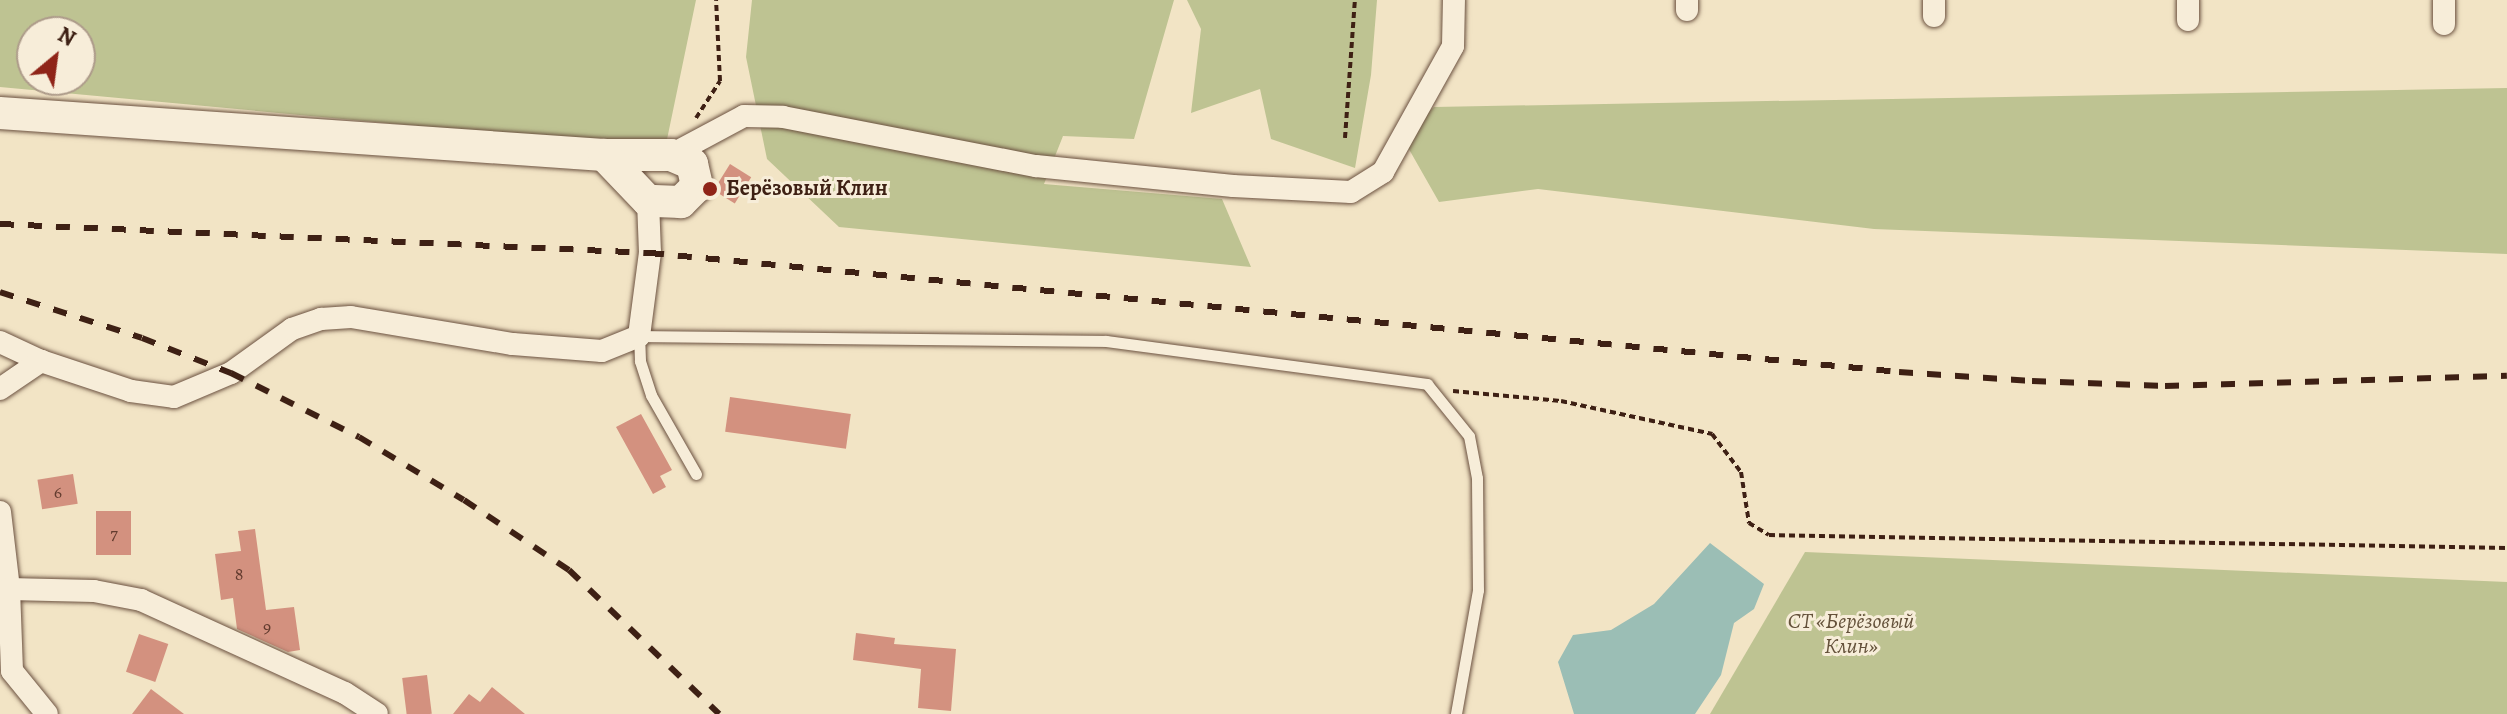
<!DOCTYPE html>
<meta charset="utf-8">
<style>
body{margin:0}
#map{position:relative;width:2507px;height:714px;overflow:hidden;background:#f2e4c5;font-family:Alegreya,serif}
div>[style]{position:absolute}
.green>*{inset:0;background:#bec392}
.water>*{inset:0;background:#9bbeb5}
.building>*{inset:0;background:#d3917f;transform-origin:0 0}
.path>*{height:4px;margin-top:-2px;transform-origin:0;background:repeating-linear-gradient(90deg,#3e2014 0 6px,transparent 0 10px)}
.roads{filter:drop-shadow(0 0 2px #6b5140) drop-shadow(0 0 2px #6b5140)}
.lane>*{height:11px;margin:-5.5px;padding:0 5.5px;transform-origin:5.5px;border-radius:5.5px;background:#f7edd9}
.street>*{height:22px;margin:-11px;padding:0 11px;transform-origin:11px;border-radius:11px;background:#f7edd9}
.secondary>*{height:32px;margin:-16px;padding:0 16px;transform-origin:16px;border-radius:16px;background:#f7edd9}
.rail>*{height:6px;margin-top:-3px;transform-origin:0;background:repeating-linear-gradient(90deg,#3e2014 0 14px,transparent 0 28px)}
.dots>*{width:22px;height:22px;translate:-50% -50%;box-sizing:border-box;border:4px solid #f7edd9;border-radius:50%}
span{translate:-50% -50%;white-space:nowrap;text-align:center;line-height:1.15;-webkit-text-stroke:6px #f7edd9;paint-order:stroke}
.number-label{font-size:18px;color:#633c2f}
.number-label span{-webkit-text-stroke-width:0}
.poi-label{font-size:22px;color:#3e2014;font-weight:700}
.left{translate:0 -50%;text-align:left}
.park-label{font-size:22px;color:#64513a;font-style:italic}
.north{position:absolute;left:16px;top:16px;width:80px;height:80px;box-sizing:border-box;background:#f7edd9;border:2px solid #ad9b8a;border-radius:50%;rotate:29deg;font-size:22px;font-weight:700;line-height:32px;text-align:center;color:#3e2014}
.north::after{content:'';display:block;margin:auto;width:28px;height:36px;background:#8f2418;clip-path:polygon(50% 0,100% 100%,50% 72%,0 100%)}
</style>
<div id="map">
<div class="green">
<i style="clip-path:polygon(evenodd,0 0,696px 0,665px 149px,0 87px,0 0,32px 32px,80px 32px,80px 80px,32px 80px,32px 32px)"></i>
<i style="clip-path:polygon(752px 0,1174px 0,1134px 139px,1063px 136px,1044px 184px,1222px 199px,1251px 267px,839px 227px,767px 159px,746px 57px)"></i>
<i style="clip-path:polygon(1187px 0,1377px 0,1371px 75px,1355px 168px,1271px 139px,1260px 89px,1191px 113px,1201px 29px)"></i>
<i style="clip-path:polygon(2507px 88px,2507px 254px,1874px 229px,1538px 189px,1439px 202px,1402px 137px,1434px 107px)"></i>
<i style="clip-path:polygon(1805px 552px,2507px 582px,2507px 714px,1710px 714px)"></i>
</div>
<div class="water">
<i style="clip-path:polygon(1710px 543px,1764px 584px,1754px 609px,1734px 623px,1721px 675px,1695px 714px,1574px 714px,1558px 662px,1573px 635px,1611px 630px,1654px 604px)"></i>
</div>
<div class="building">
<i style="left:730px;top:164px;width:25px;height:31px;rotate:32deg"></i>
<i style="left:730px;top:397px;width:122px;height:35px;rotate:8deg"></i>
<i style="clip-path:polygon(641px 414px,672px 470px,660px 476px,666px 487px,653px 494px,616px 427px)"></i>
<i style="left:73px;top:474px;width:30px;height:36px;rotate:81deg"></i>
<i style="left:96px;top:511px;width:35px;height:44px"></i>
<i style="clip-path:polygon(255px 529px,266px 610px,294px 607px,300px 650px,288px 652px,237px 629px,233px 598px,221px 600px,215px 554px,241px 551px,238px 531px)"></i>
<i style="clip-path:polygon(856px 633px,895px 638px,894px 644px,956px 649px,951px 711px,918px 708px,921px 669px,853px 660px)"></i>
<i style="left:139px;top:634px;width:31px;height:40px;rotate:19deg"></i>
<i style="left:427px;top:675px;width:39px;height:25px;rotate:83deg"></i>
<i style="clip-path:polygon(492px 687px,525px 714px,453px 714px,469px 694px,480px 702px)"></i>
<i style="clip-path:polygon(151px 689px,184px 714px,132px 714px)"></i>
</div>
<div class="path">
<i style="left:696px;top:118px;width:44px;rotate:-57deg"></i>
<i style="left:720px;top:81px;width:81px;rotate:-92.8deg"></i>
<i style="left:1345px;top:138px;width:138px;rotate:-85.9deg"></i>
<i style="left:1453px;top:391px;width:108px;rotate:5.3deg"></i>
<i style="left:1561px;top:401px;width:155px;rotate:12.3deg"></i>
<i style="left:1712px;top:434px;width:48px;rotate:52.7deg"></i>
<i style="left:1741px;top:472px;width:52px;rotate:81.1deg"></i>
<i style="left:1749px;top:523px;width:23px;rotate:31deg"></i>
<i style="left:1769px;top:535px;width:738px;rotate:1.01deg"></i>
</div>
<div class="roads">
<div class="lane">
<i style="left:696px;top:474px;width:91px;rotate:-119.7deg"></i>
<i style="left:651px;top:395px;width:36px;rotate:-108deg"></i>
<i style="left:640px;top:361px;width:25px;rotate:-92deg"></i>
<i style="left:639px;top:336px;width:467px;rotate:0.6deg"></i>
<i style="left:1106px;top:341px;width:324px;rotate:7.6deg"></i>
<i style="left:1427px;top:384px;width:67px;rotate:51.1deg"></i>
<i style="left:1469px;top:436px;width:43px;rotate:79.2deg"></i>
<i style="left:1477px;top:478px;width:112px;rotate:89.5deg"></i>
<i style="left:1478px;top:590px;width:126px;rotate:100.1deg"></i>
</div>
<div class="street">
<i style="left:1687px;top:0;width:10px;rotate:90deg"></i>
<i style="left:1934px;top:0;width:16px;rotate:90deg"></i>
<i style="left:2188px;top:0;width:20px;rotate:90deg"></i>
<i style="left:2444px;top:0;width:24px;rotate:90deg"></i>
<i style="left:671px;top:155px;width:83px;rotate:-28.1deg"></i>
<i style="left:744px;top:116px;width:39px;rotate:1deg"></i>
<i style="left:783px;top:117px;width:258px;rotate:11deg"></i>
<i style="left:1036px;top:166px;width:198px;rotate:5.8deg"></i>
<i style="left:1233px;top:186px;width:118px;rotate:2.9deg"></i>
<i style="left:1351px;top:192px;width:38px;rotate:-32deg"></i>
<i style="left:1383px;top:172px;width:144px;rotate:-60.9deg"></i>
<i style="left:1453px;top:46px;width:46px;rotate:-88.8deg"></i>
<i style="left:0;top:342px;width:45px;rotate:24.9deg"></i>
<i style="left:0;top:389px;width:50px;rotate:-34.3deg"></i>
<i style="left:41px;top:361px;width:95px;rotate:18.4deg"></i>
<i style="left:131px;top:391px;width:43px;rotate:7.9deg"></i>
<i style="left:174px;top:397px;width:62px;rotate:-22.8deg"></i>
<i style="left:231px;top:373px;width:75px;rotate:-35.8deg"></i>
<i style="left:292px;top:329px;width:31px;rotate:-19deg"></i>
<i style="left:321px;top:319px;width:30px;rotate:-4deg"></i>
<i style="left:351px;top:317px;width:164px;rotate:9.5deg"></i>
<i style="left:513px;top:344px;width:89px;rotate:4.5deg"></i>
<i style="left:602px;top:351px;width:40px;rotate:-22deg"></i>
<i style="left:639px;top:336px;width:84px;rotate:-82.5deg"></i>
<i style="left:650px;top:253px;width:52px;rotate:-92.2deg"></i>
<i style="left:0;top:512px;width:78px;rotate:83.3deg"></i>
<i style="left:9px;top:589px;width:82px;rotate:87.9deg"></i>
<i style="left:12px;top:671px;width:55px;rotate:50.9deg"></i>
<i style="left:9px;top:589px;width:85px;rotate:1.3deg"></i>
<i style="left:94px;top:591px;width:48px;rotate:10.8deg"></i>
<i style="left:141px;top:600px;width:224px;rotate:24.5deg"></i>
<i style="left:345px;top:693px;width:38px;rotate:33deg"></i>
</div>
<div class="secondary">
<i style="left:0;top:113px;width:605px;rotate:3.98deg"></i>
<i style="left:604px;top:155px;width:67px"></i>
<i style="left:671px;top:155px;width:23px;rotate:23deg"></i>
<i style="left:692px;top:164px;width:23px;rotate:77deg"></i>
<i style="left:697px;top:186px;width:23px;rotate:135deg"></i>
<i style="left:681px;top:202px;width:33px;rotate:-178deg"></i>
<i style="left:648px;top:201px;width:64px;rotate:-133.7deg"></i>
</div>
</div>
<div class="rail">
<i style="left:0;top:224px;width:651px;rotate:2.55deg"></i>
<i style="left:650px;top:253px;width:1255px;rotate:5.44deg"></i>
<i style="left:1899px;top:372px;width:133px;rotate:3.9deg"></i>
<i style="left:2032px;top:381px;width:133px;rotate:2.2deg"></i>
<i style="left:2165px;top:386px;width:342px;rotate:-1.7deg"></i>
<i style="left:0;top:292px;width:149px;rotate:17.9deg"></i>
<i style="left:142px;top:338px;width:96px;rotate:21.5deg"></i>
<i style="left:231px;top:373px;width:143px;rotate:26.6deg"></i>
<i style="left:359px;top:437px;width:122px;rotate:31deg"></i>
<i style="left:464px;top:500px;width:126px;rotate:33.7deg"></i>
<i style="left:569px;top:570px;width:208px;rotate:43.8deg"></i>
</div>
<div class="dots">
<i style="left:710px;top:189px;background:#8f2418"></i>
</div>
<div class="number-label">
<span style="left:58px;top:492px">6</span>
<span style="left:114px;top:533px">7</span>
<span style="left:239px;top:574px">8</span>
<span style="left:267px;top:627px">9</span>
</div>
<div class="poi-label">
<span class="left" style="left:726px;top:189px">Берёзовый Клин</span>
</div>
<div class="park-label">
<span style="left:1851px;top:634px">СТ «Берёзовый<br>Клин»</span>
</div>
<div class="north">N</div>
</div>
